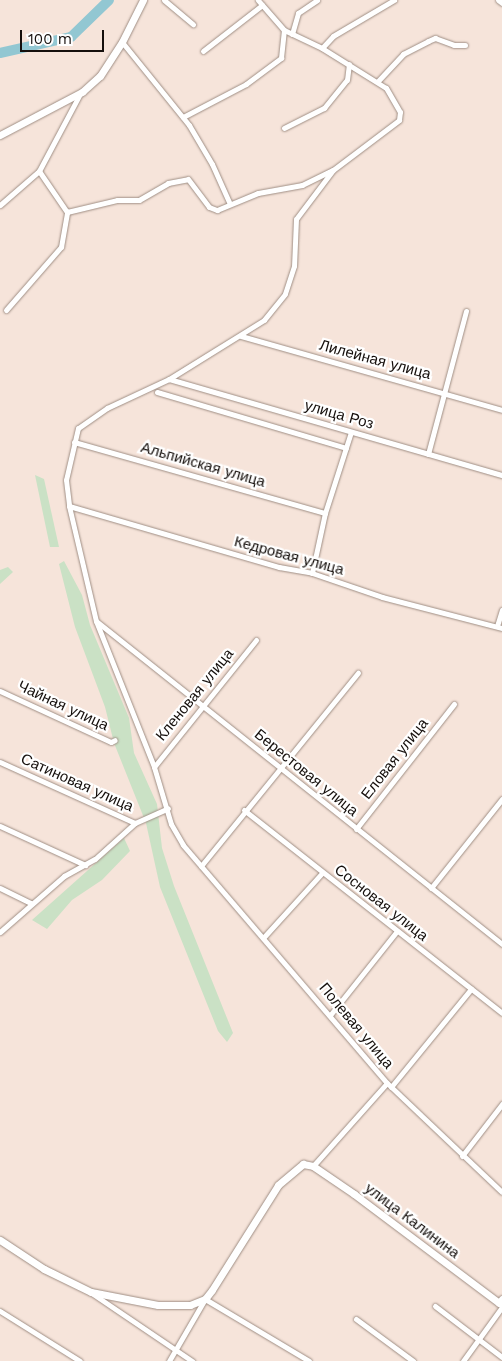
<!DOCTYPE html>
<meta charset="utf-8">
<style>
body{margin:0}
#map{position:relative;width:502px;height:1361px;overflow:hidden;background:#f6e4da;font-family:"Work Sans",sans-serif}
div>[style]{position:absolute}
.green>*{inset:0;background:#cae1c5}
.river>*{height:10px;margin:-5px;padding:0 5px;transform-origin:5px;border-radius:5px;background:#92c7d2}
.roads{filter:drop-shadow(0 0 1px #9f8e84) drop-shadow(0 0 1px #9f8e84)}
.street>*{height:5px;margin:-2.5px;padding:0 2.5px;transform-origin:2.5px;border-radius:2.5px;background:#fff}
.secondary>*{height:7px;margin:-3.5px;padding:0 3.5px;transform-origin:3.5px;border-radius:3.5px;background:#fff}
span{translate:-50% -50%;white-space:nowrap;text-align:center;line-height:1.15;-webkit-text-stroke:4.5px #fff;paint-order:stroke}
.street-label{font-size:15px;color:#150f0c}
.scale{position:absolute;left:20px;top:30px;width:84px;height:22px;box-sizing:border-box;border:2px solid #150f0c;border-top:0;padding-left:6px;font-size:15px;line-height:18px;white-space:nowrap;color:#150f0c;-webkit-text-stroke:4px #fff;paint-order:stroke}
</style>
<div id="map">
<div class="green">
<i style="clip-path:polygon(35px 475px,44px 479px,59px 547px,50px 547px)"></i>
<i style="clip-path:polygon(64px 561px,82px 595px,90px 625px,129px 718px,134px 753px,157px 804px,162px 848px,174px 886px,233px 1033px,227px 1042px,218px 1031px,160px 887px,146px 823px,114px 743px,105px 707px,75px 627px,59px 564px)"></i>
<i style="clip-path:polygon(8px 567px,13px 572px,0 584px,0 570px)"></i>
<i style="clip-path:polygon(124px 838px,130px 851px,102px 880px,72px 900px,47px 929px,32px 920px)"></i>
</div>
<div class="river">
<i style="left:0;top:53px;width:73px;rotate:-12.7deg"></i>
<i style="left:71px;top:37px;width:53px;rotate:-44.2deg"></i>
</div>
<div class="roads">
<div class="street">
<i style="left:164px;top:0;width:38px;rotate:40deg"></i>
<i style="left:498px;top:0;width:5px;rotate:37deg"></i>
<i style="left:292px;top:34px;width:22px;rotate:-74deg"></i>
<i style="left:298px;top:13px;width:23px;rotate:-34deg"></i>
<i style="left:122px;top:42px;width:107px;rotate:51.1deg"></i>
<i style="left:189px;top:125px;width:45px;rotate:59.5deg"></i>
<i style="left:212px;top:164px;width:42px;rotate:65.9deg"></i>
<i style="left:322px;top:48px;width:16px;rotate:-47deg"></i>
<i style="left:333px;top:36px;width:71px;rotate:-30.5deg"></i>
<i style="left:203px;top:51px;width:75px;rotate:-37.9deg"></i>
<i style="left:378px;top:81px;width:37px;rotate:-47deg"></i>
<i style="left:403px;top:54px;width:28px;rotate:-27deg"></i>
<i style="left:428px;top:41px;width:8px;rotate:-23deg"></i>
<i style="left:435px;top:38px;width:20px;rotate:20deg"></i>
<i style="left:454px;top:45px;width:11px"></i>
<i style="left:183px;top:117px;width:71px;rotate:-27.6deg"></i>
<i style="left:246px;top:84px;width:44px;rotate:-36.6deg"></i>
<i style="left:281px;top:58px;width:28px;rotate:-84deg"></i>
<i style="left:284px;top:128px;width:45px;rotate:-26.6deg"></i>
<i style="left:324px;top:108px;width:36px;rotate:-51deg"></i>
<i style="left:347px;top:80px;width:16px;rotate:-83deg"></i>
<i style="left:333px;top:170px;width:61px;rotate:127.1deg"></i>
<i style="left:296px;top:219px;width:47px;rotate:92.4deg"></i>
<i style="left:294px;top:266px;width:29px;rotate:108deg"></i>
<i style="left:285px;top:294px;width:33px;rotate:129deg"></i>
<i style="left:264px;top:320px;width:112px;rotate:148.2deg"></i>
<i style="left:169px;top:379px;width:68px;rotate:154.9deg"></i>
<i style="left:107px;top:408px;width:35px;rotate:145deg"></i>
<i style="left:78px;top:428px;width:53px;rotate:103deg"></i>
<i style="left:66px;top:480px;width:26px;rotate:83deg"></i>
<i style="left:69px;top:506px;width:118px;rotate:76.8deg"></i>
<i style="left:96px;top:621px;width:157px;rotate:68.3deg"></i>
<i style="left:154px;top:767px;width:59px;rotate:73.4deg"></i>
<i style="left:171px;top:824px;width:24px;rotate:60deg"></i>
<i style="left:183px;top:845px;width:313px;rotate:49.4deg"></i>
<i style="left:387px;top:1083px;width:158px;rotate:43.5deg"></i>
<i style="left:39px;top:171px;width:50px;rotate:55.7deg"></i>
<i style="left:0;top:205px;width:52px;rotate:-41.1deg"></i>
<i style="left:39px;top:171px;width:89px;rotate:-62deg"></i>
<i style="left:6px;top:310px;width:84px;rotate:-48.9deg"></i>
<i style="left:61px;top:247px;width:36px;rotate:-80deg"></i>
<i style="left:67px;top:212px;width:51px;rotate:-13.5deg"></i>
<i style="left:117px;top:200px;width:22px"></i>
<i style="left:139px;top:200px;width:34px;rotate:-30deg"></i>
<i style="left:168px;top:183px;width:20px;rotate:-11deg"></i>
<i style="left:188px;top:179px;width:35px;rotate:53deg"></i>
<i style="left:209px;top:207px;width:9px;rotate:21deg"></i>
<i style="left:217px;top:210px;width:44px;rotate:-22.5deg"></i>
<i style="left:258px;top:193px;width:45px;rotate:-10.3deg"></i>
<i style="left:302px;top:185px;width:34px;rotate:-26deg"></i>
<i style="left:333px;top:170px;width:83px;rotate:-37.1deg"></i>
<i style="left:399px;top:120px;width:8px;rotate:-83deg"></i>
<i style="left:400px;top:112px;width:28px;rotate:-120deg"></i>
<i style="left:386px;top:88px;width:75px;rotate:-148deg"></i>
<i style="left:322px;top:48px;width:42px;rotate:-154.7deg"></i>
<i style="left:284px;top:30px;width:40px;rotate:-131deg"></i>
<i style="left:241px;top:336px;width:271px;rotate:15.8deg"></i>
<i style="left:169px;top:379px;width:347px;rotate:16.1deg"></i>
<i style="left:157px;top:392px;width:197px;rotate:16.5deg"></i>
<i style="left:74px;top:442px;width:261px;rotate:15.8deg"></i>
<i style="left:428px;top:454px;width:148px;rotate:-75.1deg"></i>
<i style="left:69px;top:506px;width:219px;rotate:16.2deg"></i>
<i style="left:279px;top:567px;width:34px;rotate:10deg"></i>
<i style="left:312px;top:573px;width:74px;rotate:18.9deg"></i>
<i style="left:382px;top:597px;width:124px;rotate:14.5deg"></i>
<i style="left:312px;top:573px;width:61px;rotate:-77.8deg"></i>
<i style="left:325px;top:513px;width:85px;rotate:-72.2deg"></i>
<i style="left:96px;top:621px;width:519px;rotate:38.5deg"></i>
<i style="left:497px;top:626px;width:17px;rotate:-73deg"></i>
<i style="left:0;top:691px;width:122px;rotate:24.7deg"></i>
<i style="left:111px;top:742px;width:4px;rotate:-27deg"></i>
<i style="left:0;top:762px;width:148px;rotate:24.3deg"></i>
<i style="left:135px;top:823px;width:36px;rotate:-24deg"></i>
<i style="left:154px;top:767px;width:163px;rotate:-51.2deg"></i>
<i style="left:244px;top:810px;width:328px;rotate:38.2deg"></i>
<i style="left:0;top:826px;width:94px;rotate:24.6deg"></i>
<i style="left:356px;top:829px;width:159px;rotate:-51.9deg"></i>
<i style="left:201px;top:866px;width:249px;rotate:-50.9deg"></i>
<i style="left:0;top:888px;width:34px;rotate:26deg"></i>
<i style="left:431px;top:888px;width:114px;rotate:-51.4deg"></i>
<i style="left:0;top:932px;width:85px;rotate:-41.2deg"></i>
<i style="left:64px;top:876px;width:35px;rotate:-29deg"></i>
<i style="left:95px;top:859px;width:54px;rotate:-42deg"></i>
<i style="left:263px;top:938px;width:88px;rotate:-47.8deg"></i>
<i style="left:331px;top:1014px;width:106px;rotate:-51.5deg"></i>
<i style="left:391px;top:1087px;width:127px;rotate:-50.8deg"></i>
<i style="left:462px;top:1156px;width:66px;rotate:-52.4deg"></i>
<i style="left:313px;top:1166px;width:111px;rotate:-48.3deg"></i>
<i style="left:93px;top:1294px;width:120px;rotate:34.1deg"></i>
<i style="left:435px;top:1306px;width:84px;rotate:37.3deg"></i>
<i style="left:0;top:1311px;width:94px;rotate:32deg"></i>
<i style="left:356px;top:1319px;width:71px;rotate:36.4deg"></i>
<i style="left:169px;top:1361px;width:72px;rotate:-59.9deg"></i>
<i style="left:205px;top:1299px;width:121px;rotate:30.8deg"></i>
<i style="left:463px;top:1361px;width:67px;rotate:-54.2deg"></i>
</div>
<div class="secondary">
<i style="left:0;top:135px;width:93px;rotate:-27.7deg"></i>
<i style="left:82px;top:92px;width:24px;rotate:-42deg"></i>
<i style="left:100px;top:76px;width:40px;rotate:-57.1deg"></i>
<i style="left:122px;top:42px;width:47px;rotate:-63.4deg"></i>
<i style="left:0;top:1240px;width:53px;rotate:33.4deg"></i>
<i style="left:44px;top:1269px;width:52px;rotate:26.1deg"></i>
<i style="left:91px;top:1292px;width:68px;rotate:11deg"></i>
<i style="left:158px;top:1305px;width:32px"></i>
<i style="left:190px;top:1305px;width:16px;rotate:-22deg"></i>
<i style="left:205px;top:1299px;width:11px;rotate:-52deg"></i>
<i style="left:212px;top:1290px;width:124px;rotate:-57.8deg"></i>
<i style="left:278px;top:1185px;width:33px;rotate:-40deg"></i>
<i style="left:303px;top:1164px;width:10px;rotate:11deg"></i>
<i style="left:313px;top:1166px;width:50px;rotate:34.3deg"></i>
<i style="left:354px;top:1194px;width:181px;rotate:36.9deg"></i>
<i style="left:499px;top:1303px;width:5px;rotate:-53deg"></i>
</div>
</div>
<div class="street-label">
<span style="left:375px;top:360px;rotate:15deg">Лилейная улица</span>
<span style="left:339px;top:415px;rotate:16deg">улица Роз</span>
<span style="left:203px;top:465px;rotate:16deg">Альпийская улица</span>
<span style="left:289px;top:556px;rotate:15deg">Кедровая улица</span>
<span style="left:195px;top:695px;rotate:-51deg">Кленовая улица</span>
<span style="left:63px;top:706px;rotate:25deg">Чайная улица</span>
<span style="left:395px;top:759px;rotate:-52deg">Еловая улица</span>
<span style="left:306px;top:773px;rotate:39deg">Берестовая улица</span>
<span style="left:77px;top:783px;rotate:24deg">Сатиновая улица</span>
<span style="left:381px;top:903px;rotate:38deg">Сосновая улица</span>
<span style="left:356px;top:1026px;rotate:50deg">Полевая улица</span>
<span style="left:412px;top:1221px;rotate:37deg">улица Калинина</span>
</div>
<div class="scale">100 m</div>
</div>
